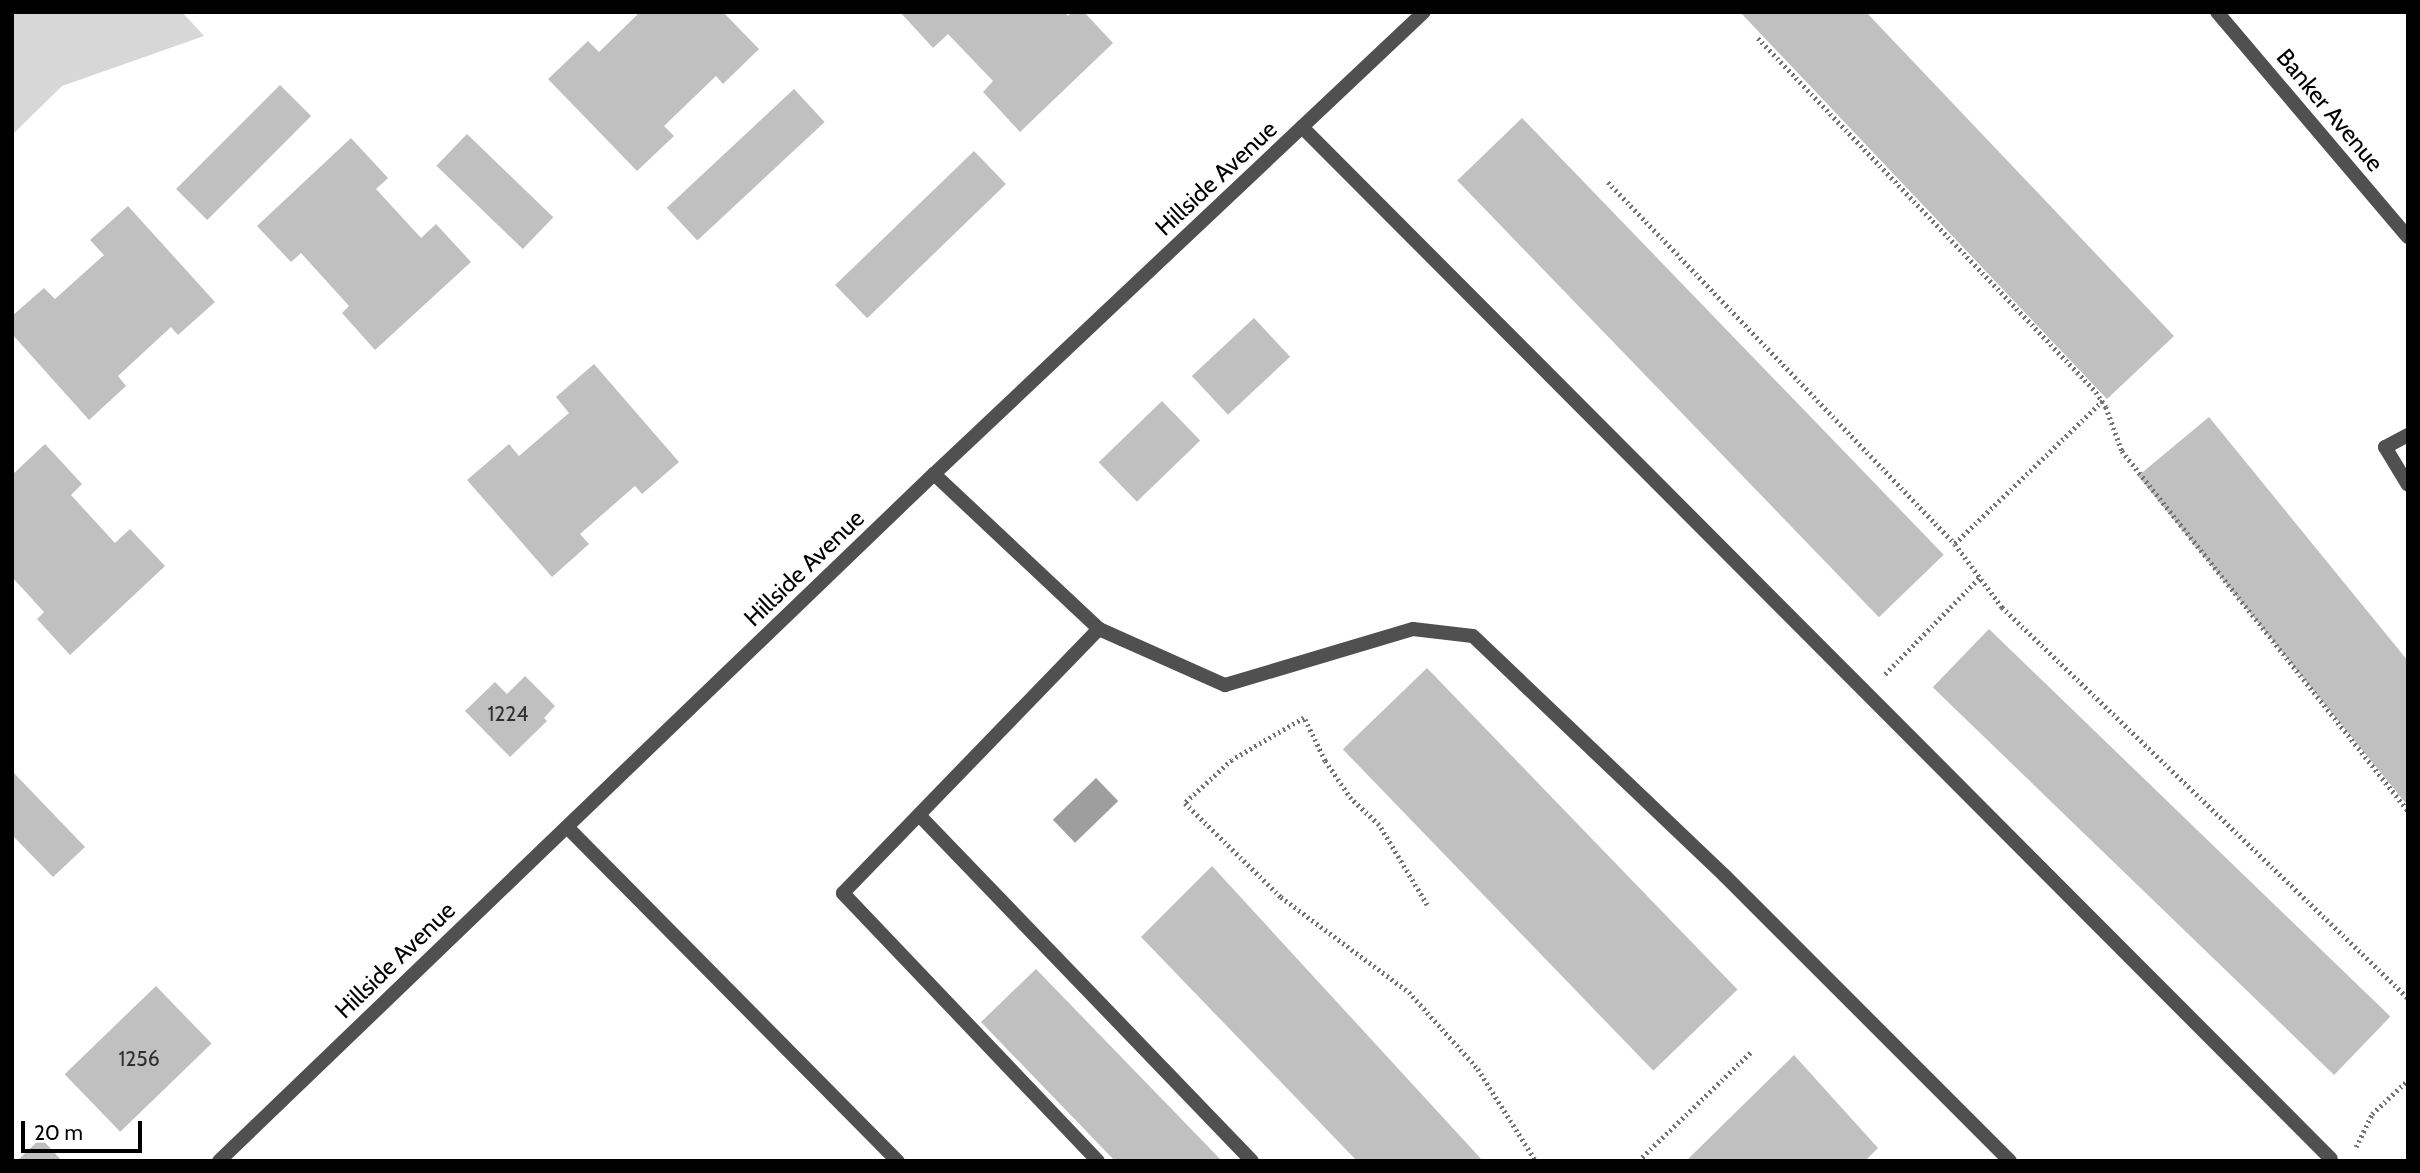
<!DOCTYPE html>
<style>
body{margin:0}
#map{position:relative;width:2420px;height:1173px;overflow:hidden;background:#fff;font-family:Cabin,sans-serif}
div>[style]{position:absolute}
.green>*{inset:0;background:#d7d7d7}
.water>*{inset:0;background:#9e9e9e;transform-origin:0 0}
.building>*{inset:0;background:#c0c0c0;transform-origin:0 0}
.path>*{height:4.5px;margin-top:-2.25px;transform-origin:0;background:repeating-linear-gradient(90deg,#727272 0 2px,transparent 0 5.5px)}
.service>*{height:14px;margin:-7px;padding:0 7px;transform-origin:7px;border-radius:7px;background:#505050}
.minor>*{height:14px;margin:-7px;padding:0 7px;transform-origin:7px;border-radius:7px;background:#505050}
.tertiary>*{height:14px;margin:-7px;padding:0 7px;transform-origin:7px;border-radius:7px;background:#505050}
span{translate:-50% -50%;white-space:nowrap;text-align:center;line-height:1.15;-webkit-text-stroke:6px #fff;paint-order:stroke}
.number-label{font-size:21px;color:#303030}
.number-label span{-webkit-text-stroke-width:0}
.street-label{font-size:24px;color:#000}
.frame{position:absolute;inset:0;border:14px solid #000;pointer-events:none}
.scale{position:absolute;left:21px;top:1121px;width:121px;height:32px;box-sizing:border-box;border:4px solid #000;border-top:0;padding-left:9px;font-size:21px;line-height:24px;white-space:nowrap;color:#000;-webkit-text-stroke:5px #fff;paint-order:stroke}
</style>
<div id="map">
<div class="green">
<i style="clip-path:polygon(12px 12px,182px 12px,204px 36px,62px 86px,12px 135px)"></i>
</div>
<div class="water">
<i style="left:1096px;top:778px;width:32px;height:60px;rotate:46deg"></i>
</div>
<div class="building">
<i style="clip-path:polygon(640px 12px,723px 12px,759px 49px,723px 84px,716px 76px,664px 126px,674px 136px,637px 171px,548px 79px,588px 41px,599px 52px)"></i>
<i style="clip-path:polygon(900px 12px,1065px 12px,1068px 16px,1072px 12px,1084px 12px,1113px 43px,1020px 132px,983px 92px,993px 81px,948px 34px,933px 48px)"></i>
<i style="clip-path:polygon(1740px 12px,1866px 12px,2174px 336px,2107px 399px)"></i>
<i style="left:280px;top:85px;width:44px;height:147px;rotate:45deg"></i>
<i style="left:794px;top:89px;width:45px;height:174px;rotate:47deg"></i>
<i style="left:1522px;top:118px;width:607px;height:90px;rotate:46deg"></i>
<i style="left:467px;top:134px;width:120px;height:44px;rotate:44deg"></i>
<i style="clip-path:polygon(351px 138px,388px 178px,376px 189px,421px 238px,436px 224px,471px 262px,375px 350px,342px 313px,349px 306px,301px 253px,291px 262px,257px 226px)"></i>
<i style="left:974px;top:151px;width:46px;height:193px;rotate:46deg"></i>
<i style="clip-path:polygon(128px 206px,215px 302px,178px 335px,171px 327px,118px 376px,126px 386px,89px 420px,12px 334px,12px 316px,44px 288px,55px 299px,104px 255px,90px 240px)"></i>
<i style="left:1254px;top:318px;width:53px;height:85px;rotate:47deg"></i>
<i style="clip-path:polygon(594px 364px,679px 462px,642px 494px,635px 486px,580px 534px,589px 544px,552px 577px,467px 480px,509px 444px,519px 456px,569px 413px,556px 397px)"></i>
<i style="left:1162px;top:401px;width:55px;height:88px;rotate:46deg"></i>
<i style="clip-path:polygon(2209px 417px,2408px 661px,2408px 806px,2138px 476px)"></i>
<i style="clip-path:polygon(45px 444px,82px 484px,71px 495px,115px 543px,130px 529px,165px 566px,70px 655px,37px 619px,44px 612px,12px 577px,12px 475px)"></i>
<i style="left:1989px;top:629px;width:558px;height:81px;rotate:44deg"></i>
<i style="left:1427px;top:668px;width:447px;height:117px;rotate:46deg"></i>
<i style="clip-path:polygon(525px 676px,555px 706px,544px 718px,547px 721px,510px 757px,465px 711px,495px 682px,507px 694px)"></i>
<i style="clip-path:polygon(12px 771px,85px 847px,53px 877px,12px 835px)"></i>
<i style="clip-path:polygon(1212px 866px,1483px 1161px,1357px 1161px,1141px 937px)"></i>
<i style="clip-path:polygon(1036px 969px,1222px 1161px,1115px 1161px,981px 1022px)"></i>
<i style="left:156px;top:986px;width:80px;height:127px;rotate:46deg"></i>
<i style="clip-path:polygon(1794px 1055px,1878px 1148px,1865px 1161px,1686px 1161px)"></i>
<i style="clip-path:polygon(41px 1138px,62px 1161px,17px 1161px)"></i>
</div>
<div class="path">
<i style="left:1758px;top:38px;width:489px;rotate:46.3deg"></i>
<i style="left:2096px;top:392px;width:18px;rotate:56deg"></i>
<i style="left:2106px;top:407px;width:47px;rotate:70deg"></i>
<i style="left:2122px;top:451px;width:459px;rotate:51.5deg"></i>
<i style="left:1608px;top:182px;width:501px;rotate:46.21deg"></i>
<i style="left:2103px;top:401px;width:206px;rotate:136deg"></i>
<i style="left:1955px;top:544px;width:79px;rotate:53.3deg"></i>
<i style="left:2002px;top:607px;width:564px;rotate:43.92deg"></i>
<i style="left:1885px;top:674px;width:136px;rotate:-45.6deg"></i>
<i style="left:1427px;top:905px;width:93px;rotate:-121deg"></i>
<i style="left:1379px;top:825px;width:38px;rotate:-137deg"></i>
<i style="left:1351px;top:799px;width:46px;rotate:-124.4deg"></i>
<i style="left:1325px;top:761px;width:48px;rotate:-116deg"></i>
<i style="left:1304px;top:718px;width:83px;rotate:149.7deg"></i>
<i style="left:1232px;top:760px;width:64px;rotate:137.5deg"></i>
<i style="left:1185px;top:803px;width:134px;rotate:44.4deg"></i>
<i style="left:1281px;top:897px;width:159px;rotate:36.6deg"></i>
<i style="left:1409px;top:992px;width:103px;rotate:48.1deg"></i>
<i style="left:1478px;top:1069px;width:109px;rotate:57.8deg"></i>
<i style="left:2356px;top:1147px;width:37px;rotate:-64deg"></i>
<i style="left:2372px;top:1114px;width:50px;rotate:-43.4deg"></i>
<i style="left:1638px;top:1161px;width:157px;rotate:-44deg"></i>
</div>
<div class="service">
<i style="left:1302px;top:127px;width:1457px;rotate:45.08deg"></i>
<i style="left:2408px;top:435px;width:26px;rotate:152deg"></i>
<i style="left:2385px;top:447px;width:44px;rotate:58.8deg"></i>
<i style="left:934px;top:474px;width:226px;rotate:43.2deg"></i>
<i style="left:919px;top:815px;width:480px;rotate:46.1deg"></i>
<i style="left:568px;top:828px;width:469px;rotate:45.3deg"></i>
<i style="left:1098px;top:1161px;width:370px;rotate:-133.6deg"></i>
<i style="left:843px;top:893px;width:368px;rotate:-45.9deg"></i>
<i style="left:1099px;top:629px;width:138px;rotate:24deg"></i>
<i style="left:1225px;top:685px;width:196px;rotate:-16.6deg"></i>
<i style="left:1413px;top:629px;width:60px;rotate:6.7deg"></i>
<i style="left:1473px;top:636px;width:348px;rotate:43.6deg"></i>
<i style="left:1725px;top:876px;width:403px;rotate:45deg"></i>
</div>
<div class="minor">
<i style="left:2217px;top:12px;width:295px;rotate:49.7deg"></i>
</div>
<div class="tertiary">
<i style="left:219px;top:1161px;width:992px;rotate:-43.86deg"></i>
<i style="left:934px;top:474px;width:673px;rotate:-43.32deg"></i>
</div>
<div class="number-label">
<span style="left:508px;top:714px">1224</span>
<span style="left:139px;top:1059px">1256</span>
</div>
<div class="street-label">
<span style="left:2330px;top:110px;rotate:50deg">Banker Avenue</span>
<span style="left:1216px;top:178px;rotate:-43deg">Hillside Avenue</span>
<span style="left:804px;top:568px;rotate:-44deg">Hillside Avenue</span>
<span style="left:395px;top:960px;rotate:-44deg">Hillside Avenue</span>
</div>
<div class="frame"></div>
<div class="scale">20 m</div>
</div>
